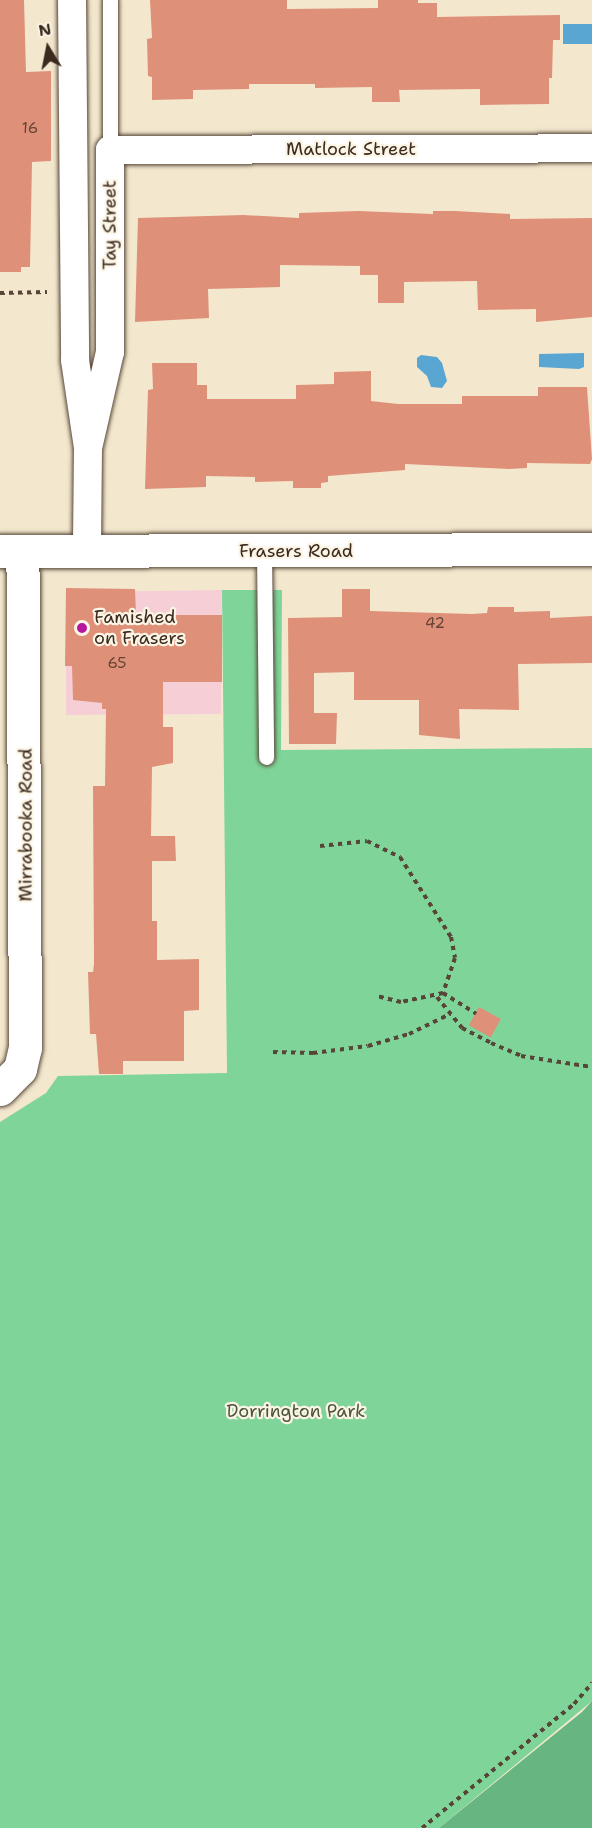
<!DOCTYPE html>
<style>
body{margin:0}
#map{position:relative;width:592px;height:1828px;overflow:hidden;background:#f3e8ce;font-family:"Shantell Sans",sans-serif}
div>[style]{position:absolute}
.built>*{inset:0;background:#f6cfd6}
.green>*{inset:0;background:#7fd599}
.forest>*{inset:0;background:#67b681}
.water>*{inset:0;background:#5aa6d3;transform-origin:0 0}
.building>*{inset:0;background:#df9078;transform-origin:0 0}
.path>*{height:4px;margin-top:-2px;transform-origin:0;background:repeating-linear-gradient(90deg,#574638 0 4.5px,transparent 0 9px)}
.roads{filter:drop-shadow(0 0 2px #574638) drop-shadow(0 0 2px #574638)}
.service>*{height:15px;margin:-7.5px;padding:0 7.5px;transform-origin:7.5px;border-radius:7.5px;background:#fff}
.minor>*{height:28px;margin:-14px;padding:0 14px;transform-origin:14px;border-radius:14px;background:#fff}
.tertiary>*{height:33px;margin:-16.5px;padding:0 16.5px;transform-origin:16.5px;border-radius:16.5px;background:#fff}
.dots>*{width:16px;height:16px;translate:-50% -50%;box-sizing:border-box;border:3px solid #fcf5e5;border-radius:50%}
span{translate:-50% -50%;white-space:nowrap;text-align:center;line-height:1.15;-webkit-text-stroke:4.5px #fcf5e5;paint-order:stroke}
.number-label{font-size:15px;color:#644434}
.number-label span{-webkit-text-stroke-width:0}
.street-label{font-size:18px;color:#3b2a1e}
.poi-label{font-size:18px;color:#3b2a1e}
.left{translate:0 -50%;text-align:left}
.park-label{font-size:18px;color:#4c553d}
.north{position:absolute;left:18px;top:18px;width:60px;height:60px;-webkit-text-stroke:4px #fcf5e5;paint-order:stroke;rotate:350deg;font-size:16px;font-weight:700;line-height:24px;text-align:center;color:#3b2a1e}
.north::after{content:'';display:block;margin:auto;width:21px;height:27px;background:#3b2a1e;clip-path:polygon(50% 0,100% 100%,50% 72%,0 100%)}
</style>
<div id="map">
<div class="built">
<i style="clip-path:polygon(222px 590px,221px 714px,66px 715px,66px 599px,75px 592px)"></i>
</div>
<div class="green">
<i style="clip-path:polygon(222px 590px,282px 590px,281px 750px,592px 748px,592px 1701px,439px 1828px,0 1828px,0 1122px,46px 1093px,58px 1076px,227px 1073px)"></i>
</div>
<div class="forest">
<i style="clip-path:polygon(592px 1701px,592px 1828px,439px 1828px,582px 1712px)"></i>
</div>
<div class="water">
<i style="left:592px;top:24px;width:20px;height:29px;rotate:90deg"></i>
<i style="clip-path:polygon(584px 353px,584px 367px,579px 369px,539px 367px,539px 354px)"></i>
<i style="clip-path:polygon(421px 355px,437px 357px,442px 363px,447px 381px,442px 388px,431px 387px,427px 376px,417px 367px,417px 358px)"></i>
</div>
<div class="building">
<i style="clip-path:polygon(0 0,24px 0,26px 72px,51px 71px,51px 161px,32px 162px,30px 267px,21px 267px,21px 272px,0 272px)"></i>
<i style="clip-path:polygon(150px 0,287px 0,287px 9px,378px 8px,378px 0,418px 0,418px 3px,437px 3px,437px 17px,560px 15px,560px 40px,553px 40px,552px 78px,549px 78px,549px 104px,480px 105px,480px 89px,399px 90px,400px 102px,372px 102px,372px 87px,315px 88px,315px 84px,249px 84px,249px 89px,193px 90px,193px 99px,152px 100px,152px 77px,148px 76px,147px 39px,152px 38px)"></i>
<i style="clip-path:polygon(358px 211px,433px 214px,433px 211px,455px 211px,510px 214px,510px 219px,592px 218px,592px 317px,536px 322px,536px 309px,478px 310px,477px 281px,404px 282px,404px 303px,378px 303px,378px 275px,360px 275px,360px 266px,280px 265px,280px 287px,208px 289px,209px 318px,135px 322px,138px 218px,243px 215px,299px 218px,299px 213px)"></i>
<i style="clip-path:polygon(152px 363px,197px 363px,197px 385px,207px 385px,207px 399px,296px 399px,296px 385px,334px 384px,334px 372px,371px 371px,371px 401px,398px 404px,462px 404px,462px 396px,538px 396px,538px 387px,587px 387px,592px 459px,590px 464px,527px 463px,527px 468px,509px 469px,405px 464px,405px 470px,328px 476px,328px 482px,321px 483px,321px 488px,293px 488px,293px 481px,255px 482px,255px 477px,206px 476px,206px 487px,145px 489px,148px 390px,153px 389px)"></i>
<i style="clip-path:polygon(66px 588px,135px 589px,136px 615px,222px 615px,222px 682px,163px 682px,163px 727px,173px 727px,173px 763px,152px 767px,151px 836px,175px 836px,176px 861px,152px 861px,152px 921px,157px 921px,157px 960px,199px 959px,199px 1010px,184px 1011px,184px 1061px,123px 1061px,123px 1074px,99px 1074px,96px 1034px,90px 1034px,88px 972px,93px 972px,94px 964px,93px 786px,105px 786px,106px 709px,102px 709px,102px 703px,73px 700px,72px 666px,65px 666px)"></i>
<i style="clip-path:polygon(342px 589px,370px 589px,370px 611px,472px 614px,487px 613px,488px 607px,514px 607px,514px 612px,550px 611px,550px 618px,592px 616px,592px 663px,518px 664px,519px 710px,459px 709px,460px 739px,419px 735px,419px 700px,354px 700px,354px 672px,314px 673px,314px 713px,337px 713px,336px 744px,289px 744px,288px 618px,342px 617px)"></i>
<i style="left:479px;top:1007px;width:25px;height:21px;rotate:29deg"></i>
</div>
<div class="path">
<i style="left:0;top:293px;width:47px;rotate:-1.2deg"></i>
<i style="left:320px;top:846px;width:47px;rotate:-6.1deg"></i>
<i style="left:367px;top:841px;width:37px;rotate:26deg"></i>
<i style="left:400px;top:857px;width:95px;rotate:57.5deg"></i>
<i style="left:451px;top:937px;width:21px;rotate:79deg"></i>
<i style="left:455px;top:958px;width:37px;rotate:109deg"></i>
<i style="left:443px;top:993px;width:43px;rotate:167.9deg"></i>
<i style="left:401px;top:1002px;width:25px;rotate:-166deg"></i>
<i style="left:443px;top:993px;width:39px;rotate:32deg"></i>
<i style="left:437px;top:997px;width:40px;rotate:51deg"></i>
<i style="left:462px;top:1028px;width:33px;rotate:27deg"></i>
<i style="left:491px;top:1043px;width:33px;rotate:23deg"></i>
<i style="left:521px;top:1056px;width:72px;rotate:8.8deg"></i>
<i style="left:273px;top:1052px;width:40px;rotate:1.4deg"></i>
<i style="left:313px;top:1053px;width:55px;rotate:-7.3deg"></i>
<i style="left:368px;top:1046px;width:43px;rotate:-16.3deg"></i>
<i style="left:409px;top:1034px;width:46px;rotate:-26deg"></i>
<i style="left:422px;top:1828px;width:196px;rotate:-39.2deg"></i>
<i style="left:574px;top:1704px;width:28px;rotate:-49deg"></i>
</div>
<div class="roads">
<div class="service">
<i style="left:110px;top:0;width:150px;rotate:90deg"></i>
<i style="left:264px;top:551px;width:206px;rotate:89.4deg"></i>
</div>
<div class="minor">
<i style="left:72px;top:0;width:360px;rotate:89.5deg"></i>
<i style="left:75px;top:360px;width:89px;rotate:81.6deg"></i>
<i style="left:88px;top:448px;width:103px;rotate:90.6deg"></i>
<i style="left:88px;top:448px;width:98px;rotate:-77.1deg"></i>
<i style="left:110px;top:352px;width:202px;rotate:-90deg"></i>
<i style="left:110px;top:150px;width:482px;rotate:-0.2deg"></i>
</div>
<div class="tertiary">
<i style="left:0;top:551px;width:592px;rotate:-0.19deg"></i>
<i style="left:0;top:1089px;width:28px;rotate:-45deg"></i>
<i style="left:20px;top:1069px;width:22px;rotate:-77deg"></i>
<i style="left:25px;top:1048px;width:497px;rotate:-90.3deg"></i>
</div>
</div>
<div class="dots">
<i style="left:82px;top:628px;background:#b5179e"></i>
</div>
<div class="number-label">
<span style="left:30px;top:129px">16</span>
<span style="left:435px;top:624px">42</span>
<span style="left:117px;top:664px">65</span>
</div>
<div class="street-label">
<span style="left:351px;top:149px">Matlock Street</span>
<span style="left:110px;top:225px;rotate:-90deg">Tay Street</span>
<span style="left:296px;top:551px">Frasers Road</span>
<span style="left:26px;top:825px;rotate:-90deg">Mirrabooka Road</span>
</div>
<div class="poi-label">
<span class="left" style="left:94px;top:628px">Famished<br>on Frasers</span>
</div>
<div class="park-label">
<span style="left:296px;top:1411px">Dorrington Park</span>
</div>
<div class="north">N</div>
</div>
